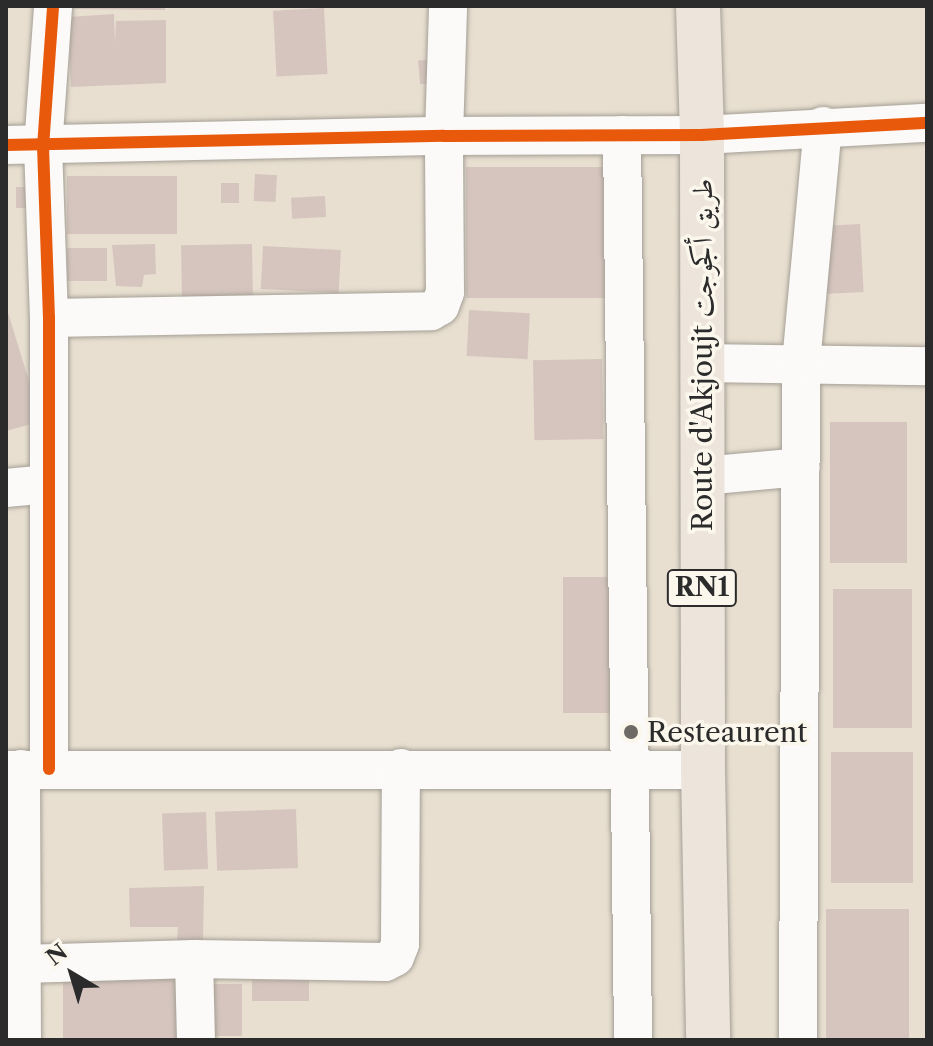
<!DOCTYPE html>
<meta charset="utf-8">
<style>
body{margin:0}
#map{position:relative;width:933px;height:1046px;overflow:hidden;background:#e8dfd0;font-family:"Libre Caslon Text",Amiri,serif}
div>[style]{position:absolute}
.building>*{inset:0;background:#d5c5be;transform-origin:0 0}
.roads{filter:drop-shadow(0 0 2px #a49f96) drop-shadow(0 0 2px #a49f96)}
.minor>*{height:38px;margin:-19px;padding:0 19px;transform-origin:19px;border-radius:19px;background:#fcfaf8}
.highway>*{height:44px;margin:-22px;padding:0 22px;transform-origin:22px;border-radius:22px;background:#ede5dc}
.cycleway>*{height:12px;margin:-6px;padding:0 6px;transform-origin:6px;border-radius:6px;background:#e8590c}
.dots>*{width:22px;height:22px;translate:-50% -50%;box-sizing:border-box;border:4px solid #fbf7ec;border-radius:50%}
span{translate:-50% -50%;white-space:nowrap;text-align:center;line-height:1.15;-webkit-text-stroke:7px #fbf7ec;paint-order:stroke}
.shield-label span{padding:2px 6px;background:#fbf7ec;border:2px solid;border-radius:6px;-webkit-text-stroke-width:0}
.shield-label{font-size:26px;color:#2b2b2b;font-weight:700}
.street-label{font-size:28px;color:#2b2b2b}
.poi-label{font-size:28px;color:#2b2b2b}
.left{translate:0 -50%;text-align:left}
.frame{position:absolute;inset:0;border:8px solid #2b2b2b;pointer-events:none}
.north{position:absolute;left:32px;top:934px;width:80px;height:80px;-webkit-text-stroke:6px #fbf7ec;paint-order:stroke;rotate:322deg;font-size:22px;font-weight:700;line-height:32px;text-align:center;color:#2b2b2b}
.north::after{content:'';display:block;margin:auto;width:28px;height:36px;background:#2b2b2b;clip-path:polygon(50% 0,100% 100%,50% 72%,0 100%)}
</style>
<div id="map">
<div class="building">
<i style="clip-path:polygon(70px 6px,165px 6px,165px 10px,70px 9px)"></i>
<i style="left:324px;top:8px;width:66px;height:51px;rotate:87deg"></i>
<i style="clip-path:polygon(114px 14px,115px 44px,116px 21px,166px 20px,166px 83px,71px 87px,68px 17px)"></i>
<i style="left:434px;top:59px;width:24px;height:16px;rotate:85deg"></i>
<i style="left:607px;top:167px;width:131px;height:141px;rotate:90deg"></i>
<i style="left:255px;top:174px;width:22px;height:27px;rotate:3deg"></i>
<i style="left:177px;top:176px;width:58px;height:110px;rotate:90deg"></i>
<i style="left:221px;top:183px;width:18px;height:20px"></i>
<i style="left:16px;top:187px;width:23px;height:21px"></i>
<i style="left:325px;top:196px;width:21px;height:34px;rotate:87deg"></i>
<i style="left:860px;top:224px;width:68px;height:61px;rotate:87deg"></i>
<i style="clip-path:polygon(155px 244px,156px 274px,144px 275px,142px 287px,116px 286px,112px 245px)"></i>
<i style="left:252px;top:244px;width:53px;height:71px;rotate:89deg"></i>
<i style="left:263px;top:246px;width:78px;height:43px;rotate:3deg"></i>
<i style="left:107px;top:248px;width:33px;height:40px;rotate:90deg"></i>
<i style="clip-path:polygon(6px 306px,32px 391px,31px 424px,6px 431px)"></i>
<i style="left:469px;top:310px;width:61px;height:46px;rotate:3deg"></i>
<i style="left:602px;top:359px;width:80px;height:69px;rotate:89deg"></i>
<i style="left:830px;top:422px;width:77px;height:141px"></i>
<i style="left:615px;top:577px;width:136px;height:52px;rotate:90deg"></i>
<i style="left:833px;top:589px;width:79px;height:139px"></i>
<i style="left:913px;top:752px;width:131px;height:82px;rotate:90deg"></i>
<i style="left:296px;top:809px;width:59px;height:81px;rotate:88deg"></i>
<i style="left:206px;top:812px;width:57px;height:44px;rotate:88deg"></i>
<i style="clip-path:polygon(204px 886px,203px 940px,177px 941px,178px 927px,130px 927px,129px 888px)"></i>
<i style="left:909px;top:909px;width:131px;height:83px;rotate:90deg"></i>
<i style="left:63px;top:972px;width:122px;height:68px"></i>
<i style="left:309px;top:980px;width:21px;height:57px;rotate:90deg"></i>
<i style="left:208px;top:984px;width:34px;height:52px"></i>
</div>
<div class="roads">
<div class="minor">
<i style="left:622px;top:135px;width:905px;rotate:89.3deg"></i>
<i style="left:6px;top:145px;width:438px;rotate:-1.2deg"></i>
<i style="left:444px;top:136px;width:258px;rotate:-0.2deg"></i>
<i style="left:702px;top:135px;width:225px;rotate:-3.1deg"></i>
<i style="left:49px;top:318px;width:382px;rotate:-1deg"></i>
<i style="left:431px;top:311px;width:10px;rotate:-29deg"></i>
<i style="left:440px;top:306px;width:15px;rotate:-70deg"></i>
<i style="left:445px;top:292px;width:156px;rotate:-90.4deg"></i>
<i style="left:444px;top:136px;width:130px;rotate:-88.2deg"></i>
<i style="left:702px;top:363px;width:225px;rotate:0.8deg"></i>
<i style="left:702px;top:476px;width:99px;rotate:-5.2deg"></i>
<i style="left:6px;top:488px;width:43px;rotate:-5.3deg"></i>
<i style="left:21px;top:769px;width:271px;rotate:89.8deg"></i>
<i style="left:49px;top:769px;width:451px;rotate:-90deg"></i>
<i style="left:49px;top:318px;width:171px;rotate:-92deg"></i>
<i style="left:43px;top:147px;width:141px;rotate:-85.9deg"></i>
<i style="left:6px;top:770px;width:697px"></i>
<i style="left:194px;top:959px;width:81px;rotate:88.6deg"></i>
<i style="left:22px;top:964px;width:172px;rotate:-1.7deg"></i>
<i style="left:194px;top:959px;width:191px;rotate:0.9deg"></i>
<i style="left:385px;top:962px;width:11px;rotate:-27deg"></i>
<i style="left:395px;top:957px;width:14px;rotate:-69deg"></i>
<i style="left:400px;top:944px;width:176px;rotate:-89.7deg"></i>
<i style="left:798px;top:1040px;width:677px;rotate:-89.75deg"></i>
<i style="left:801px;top:363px;width:238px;rotate:-84.7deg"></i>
</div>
<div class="highway">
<i style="left:698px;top:6px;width:129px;rotate:88.2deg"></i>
<i style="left:702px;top:135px;width:635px;rotate:89.91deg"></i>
<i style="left:703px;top:770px;width:270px;rotate:88.9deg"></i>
</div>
</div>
<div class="cycleway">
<i style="left:6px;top:145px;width:438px;rotate:-1.2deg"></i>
<i style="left:444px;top:136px;width:258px;rotate:-0.2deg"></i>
<i style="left:702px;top:135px;width:225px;rotate:-3.1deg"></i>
<i style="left:49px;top:769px;width:451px;rotate:-90deg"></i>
<i style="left:49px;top:318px;width:171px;rotate:-92deg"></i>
<i style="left:43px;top:147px;width:141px;rotate:-85.9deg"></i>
</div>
<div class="dots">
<i style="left:631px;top:732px;background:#6d6a65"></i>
</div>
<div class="shield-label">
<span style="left:702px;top:588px">RN1</span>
</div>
<div class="street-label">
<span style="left:702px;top:355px;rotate:-90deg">Route d'Akjoujt طريق أكجوجت</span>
</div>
<div class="poi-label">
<span class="left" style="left:647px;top:732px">Resteaurent</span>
</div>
<div class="frame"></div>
<div class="north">N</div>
</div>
